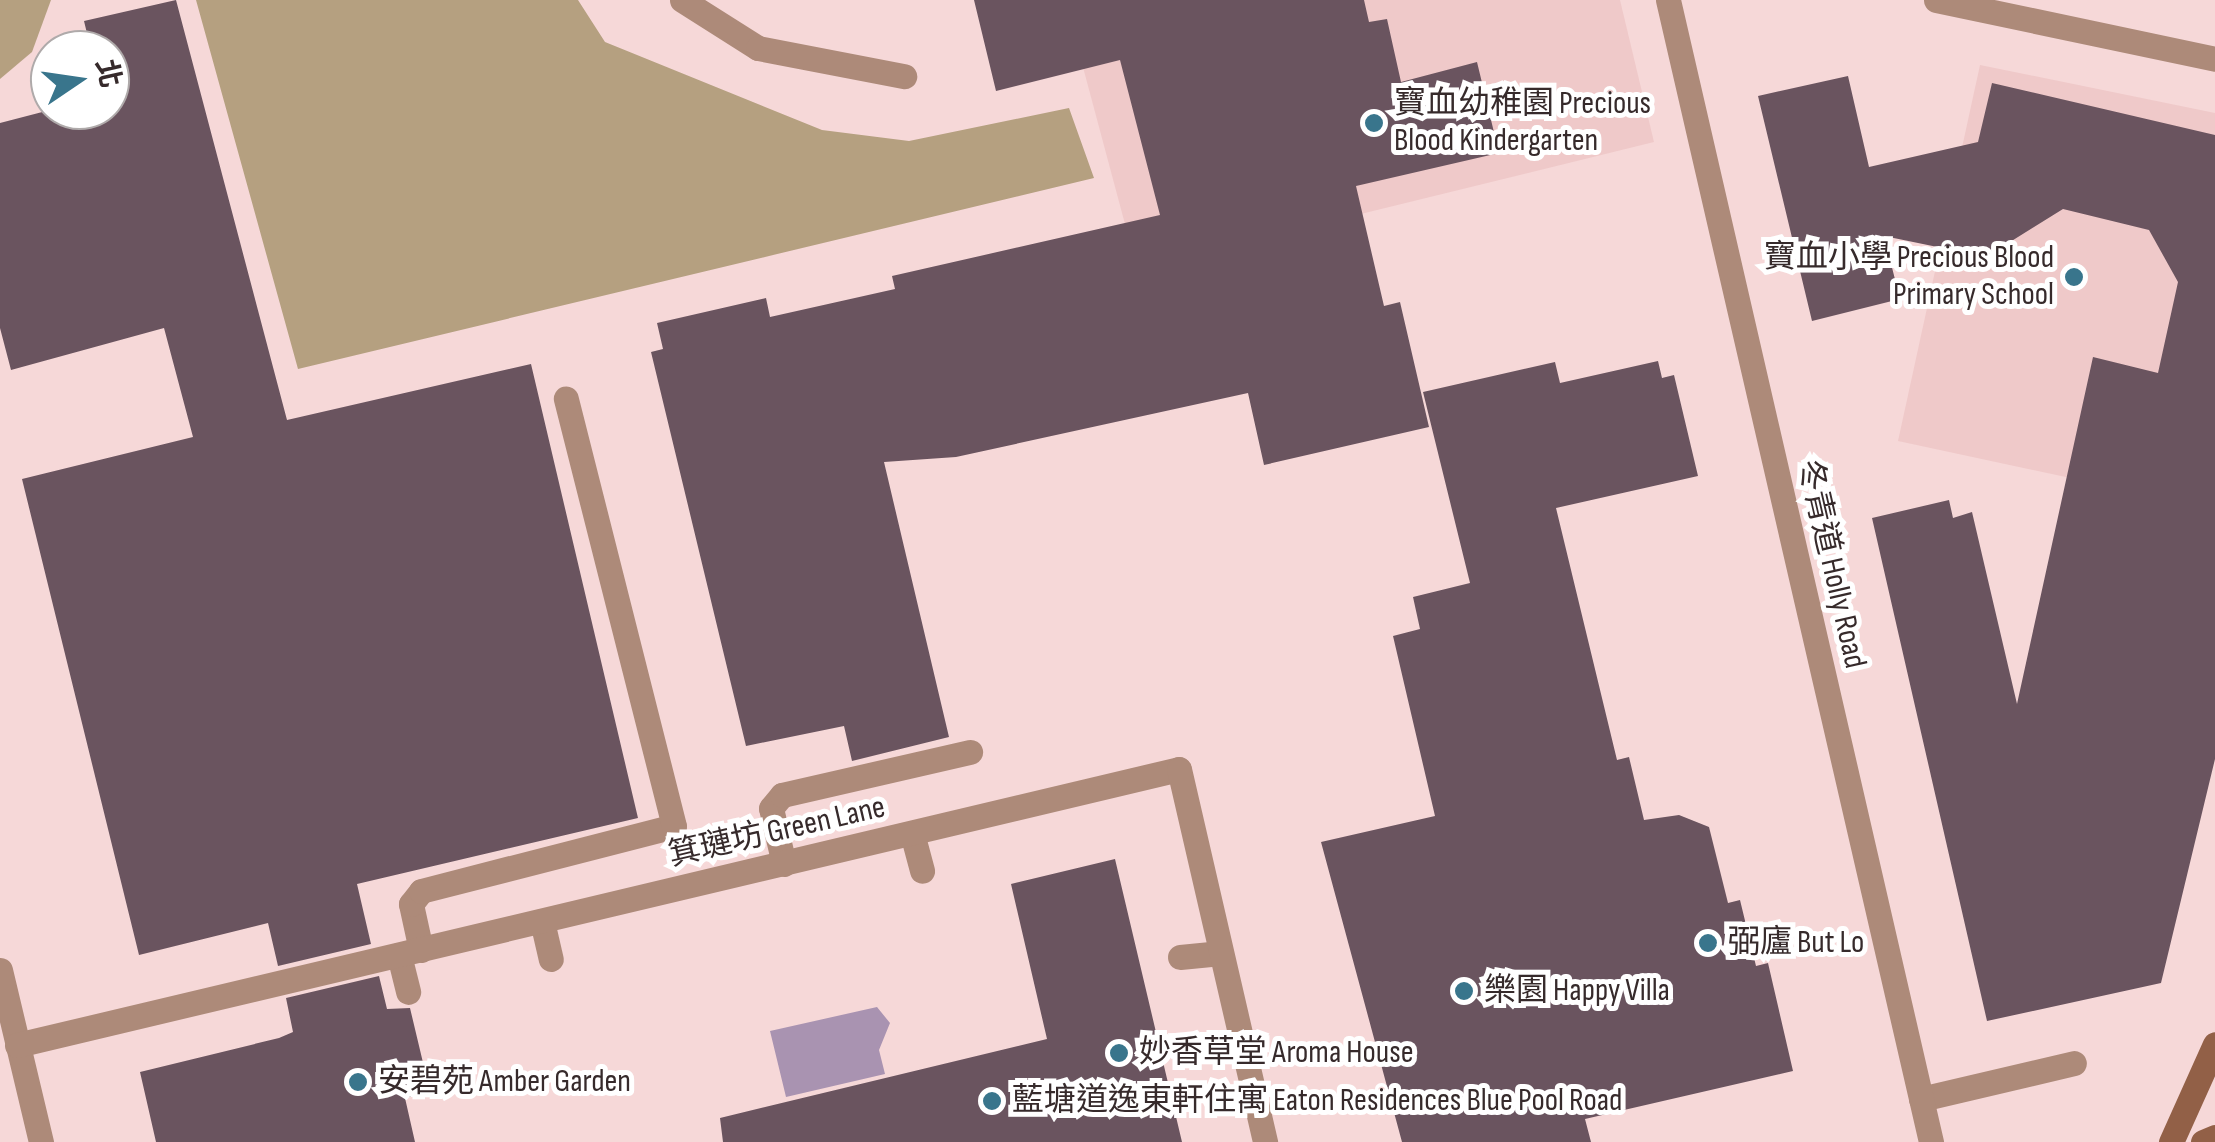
<!DOCTYPE html>
<meta charset="utf-8">
<style>
body{margin:0}
#map{position:relative;width:2215px;height:1142px;overflow:hidden;background:#f6d8d8;font-family:"Sofia Sans Condensed","Noto Sans TC",sans-serif}
div>[style]{position:absolute}
.built>*{inset:0;background:#efc9c9}
.forest>*{inset:0;background:#b5a080}
.water>*{inset:0;background:#a993b1}
.building>*{inset:0;background:#6a545f}
.lane>*{height:25px;margin:-12.5px;padding:0 12.5px;transform-origin:12.5px;border-radius:12.5px;background:#ad8a79}
.street>*{height:25px;margin:-12.5px;padding:0 12.5px;transform-origin:12.5px;border-radius:12.5px;background:#ad8a79}
.secondary>*{height:25px;margin:-12.5px;padding:0 12.5px;transform-origin:12.5px;border-radius:12.5px;background:#926047}
.dots>*{width:28px;height:28px;translate:-50% -50%;box-sizing:border-box;border:5px solid #fff;border-radius:50%}
span{translate:-50% -50%;white-space:nowrap;text-align:center;line-height:1.15;-webkit-text-stroke:10px #fff;paint-order:stroke}
.poi-label{font-size:32px;color:#362a2b}
.left{translate:0 -50%;text-align:left}
.right{translate:-100% -50%;text-align:right}
.street-label{font-size:32px;color:#362a2b}
.north{position:absolute;left:30px;top:30px;width:100px;height:100px;box-sizing:border-box;background:#fff;border:2px solid #afaaaa;border-radius:50%;rotate:77deg;font-size:28px;font-weight:700;line-height:40px;text-align:center;color:#362a2b}
.north::after{content:'';display:block;margin:auto;width:35px;height:45px;background:#39758c;clip-path:polygon(50% 0,100% 100%,50% 72%,0 100%)}
</style>
<div id="map">
<div class="built">
<i style="clip-path:polygon(1065px 0,1620px 0,1654px 142px,1137px 269px)"></i>
<i style="clip-path:polygon(1980px 65px,2215px 113px,2215px 509px,1898px 441px)"></i>
</div>
<div class="forest">
<i style="clip-path:polygon(0 0,51px 0,32px 52px,0 79px)"></i>
<i style="clip-path:polygon(196px 0,578px 0,605px 42px,822px 130px,909px 141px,1069px 108px,1094px 178px,298px 369px)"></i>
</div>
<div class="water">
<i style="clip-path:polygon(877px 1007px,890px 1023px,879px 1050px,885px 1074px,786px 1097px,770px 1031px)"></i>
</div>
<div class="building">
<i style="clip-path:polygon(176px 0,287px 420px,531px 364px,638px 818px,357px 884px,371px 944px,278px 966px,268px 923px,139px 955px,22px 479px,193px 437px,164px 328px,11px 370px,0 328px,0 123px,50px 110px,110px 110px,110px 50px,91px 50px,84px 21px)"></i>
<i style="clip-path:polygon(974px 0,1364px 0,1369px 22px,1387px 19px,1401px 82px,1477px 62px,1499px 153px,1356px 186px,1384px 306px,1400px 302px,1429px 427px,1264px 465px,1248px 393px,956px 457px,884px 462px,949px 737px,852px 761px,844px 726px,746px 746px,651px 352px,663px 349px,657px 323px,766px 298px,770px 317px,895px 289px,892px 276px,1160px 215px,1120px 60px,996px 91px)"></i>
<i style="clip-path:polygon(1848px 76px,1869px 167px,1978px 142px,1992px 83px,2215px 135px,2215px 759px,2161px 983px,1987px 1021px,1872px 518px,1949px 500px,1953px 518px,1972px 512px,2017px 704px,2093px 357px,2158px 373px,2178px 282px,2149px 230px,2063px 209px,1986px 257px,1884px 236px,1900px 299px,1812px 321px,1758px 96px)"></i>
<i style="clip-path:polygon(1658px 361px,1662px 378px,1674px 375px,1698px 476px,1556px 508px,1617px 760px,1629px 757px,1644px 820px,1679px 815px,1709px 827px,1728px 903px,1740px 900px,1756px 966px,1768px 963px,1793px 1071px,1585px 1119px,1591px 1142px,1402px 1142px,1321px 842px,1435px 816px,1393px 636px,1420px 629px,1413px 597px,1470px 583px,1423px 392px,1555px 362px,1560px 383px)"></i>
<i style="clip-path:polygon(1115px 859px,1182px 1142px,723px 1142px,720px 1118px,1047px 1039px,1011px 884px)"></i>
<i style="clip-path:polygon(379px 976px,387px 1009px,410px 1008px,430px 1092px,405px 1098px,415px 1142px,156px 1142px,140px 1072px,279px 1038px,293px 1032px,286px 998px)"></i>
</div>
<div class="lane">
<i style="left:682px;top:0;width:90px;rotate:32.3deg"></i>
<i style="left:758px;top:48px;width:149px;rotate:10.9deg"></i>
<i style="left:912px;top:833px;width:39px;rotate:75deg"></i>
<i style="left:784px;top:864px;width:57px;rotate:-103.1deg"></i>
<i style="left:771px;top:808px;width:17px;rotate:-50deg"></i>
<i style="left:782px;top:795px;width:193px;rotate:-12.9deg"></i>
<i style="left:542px;top:921px;width:39px;rotate:77deg"></i>
<i style="left:421px;top:950px;width:47px;rotate:-102.3deg"></i>
<i style="left:411px;top:904px;width:16px;rotate:-52deg"></i>
<i style="left:421px;top:891px;width:261px;rotate:-14.4deg"></i>
<i style="left:674px;top:826px;width:441px;rotate:-104.2deg"></i>
<i style="left:399px;top:955px;width:38px;rotate:76deg"></i>
<i style="left:1180px;top:957px;width:41px;rotate:-5.6deg"></i>
<i style="left:1921px;top:1099px;width:157px;rotate:-13.2deg"></i>
</div>
<div class="street">
<i style="left:1668px;top:0;width:1172px;rotate:77.03deg"></i>
<i style="left:1936px;top:0;width:285px;rotate:11.9deg"></i>
<i style="left:0;top:970px;width:177px;rotate:76.6deg"></i>
<i style="left:17px;top:1045px;width:1194px;rotate:-13.36deg"></i>
<i style="left:1179px;top:769px;width:383px;rotate:77deg"></i>
</div>
<div class="secondary">
<i style="left:2171px;top:1142px;width:107px;rotate:-65.8deg"></i>
<i style="left:2203px;top:1142px;width:13px;rotate:-23deg"></i>
</div>
<div class="dots">
<i style="left:1374px;top:123px;background:#39758c"></i>
<i style="left:2074px;top:277px;background:#39758c"></i>
<i style="left:1708px;top:943px;background:#39758c"></i>
<i style="left:1464px;top:991px;background:#39758c"></i>
<i style="left:1119px;top:1053px;background:#39758c"></i>
<i style="left:358px;top:1082px;background:#39758c"></i>
<i style="left:992px;top:1101px;background:#39758c"></i>
</div>
<div class="poi-label">
<span class="left" style="left:1394px;top:123px">寶血幼稚園 Precious<br>Blood Kindergarten</span>
<span class="right" style="left:2054px;top:277px">寶血小學 Precious Blood<br>Primary School</span>
<span class="left" style="left:1728px;top:943px">弼廬 But Lo</span>
<span class="left" style="left:1484px;top:991px">樂園 Happy Villa</span>
<span class="left" style="left:1139px;top:1053px">妙香草堂 Aroma House</span>
<span class="left" style="left:378px;top:1082px">安碧苑 Amber Garden</span>
<span class="left" style="left:1012px;top:1101px">藍塘道逸東軒住寓 Eaton Residences Blue Pool Road</span>
</div>
<div class="street-label">
<span style="left:1831px;top:564px;rotate:77deg">冬青道 Holly Road</span>
<span style="left:777px;top:832px;rotate:-13deg">箕璉坊 Green Lane</span>
</div>
<div class="north">北</div>
</div>
